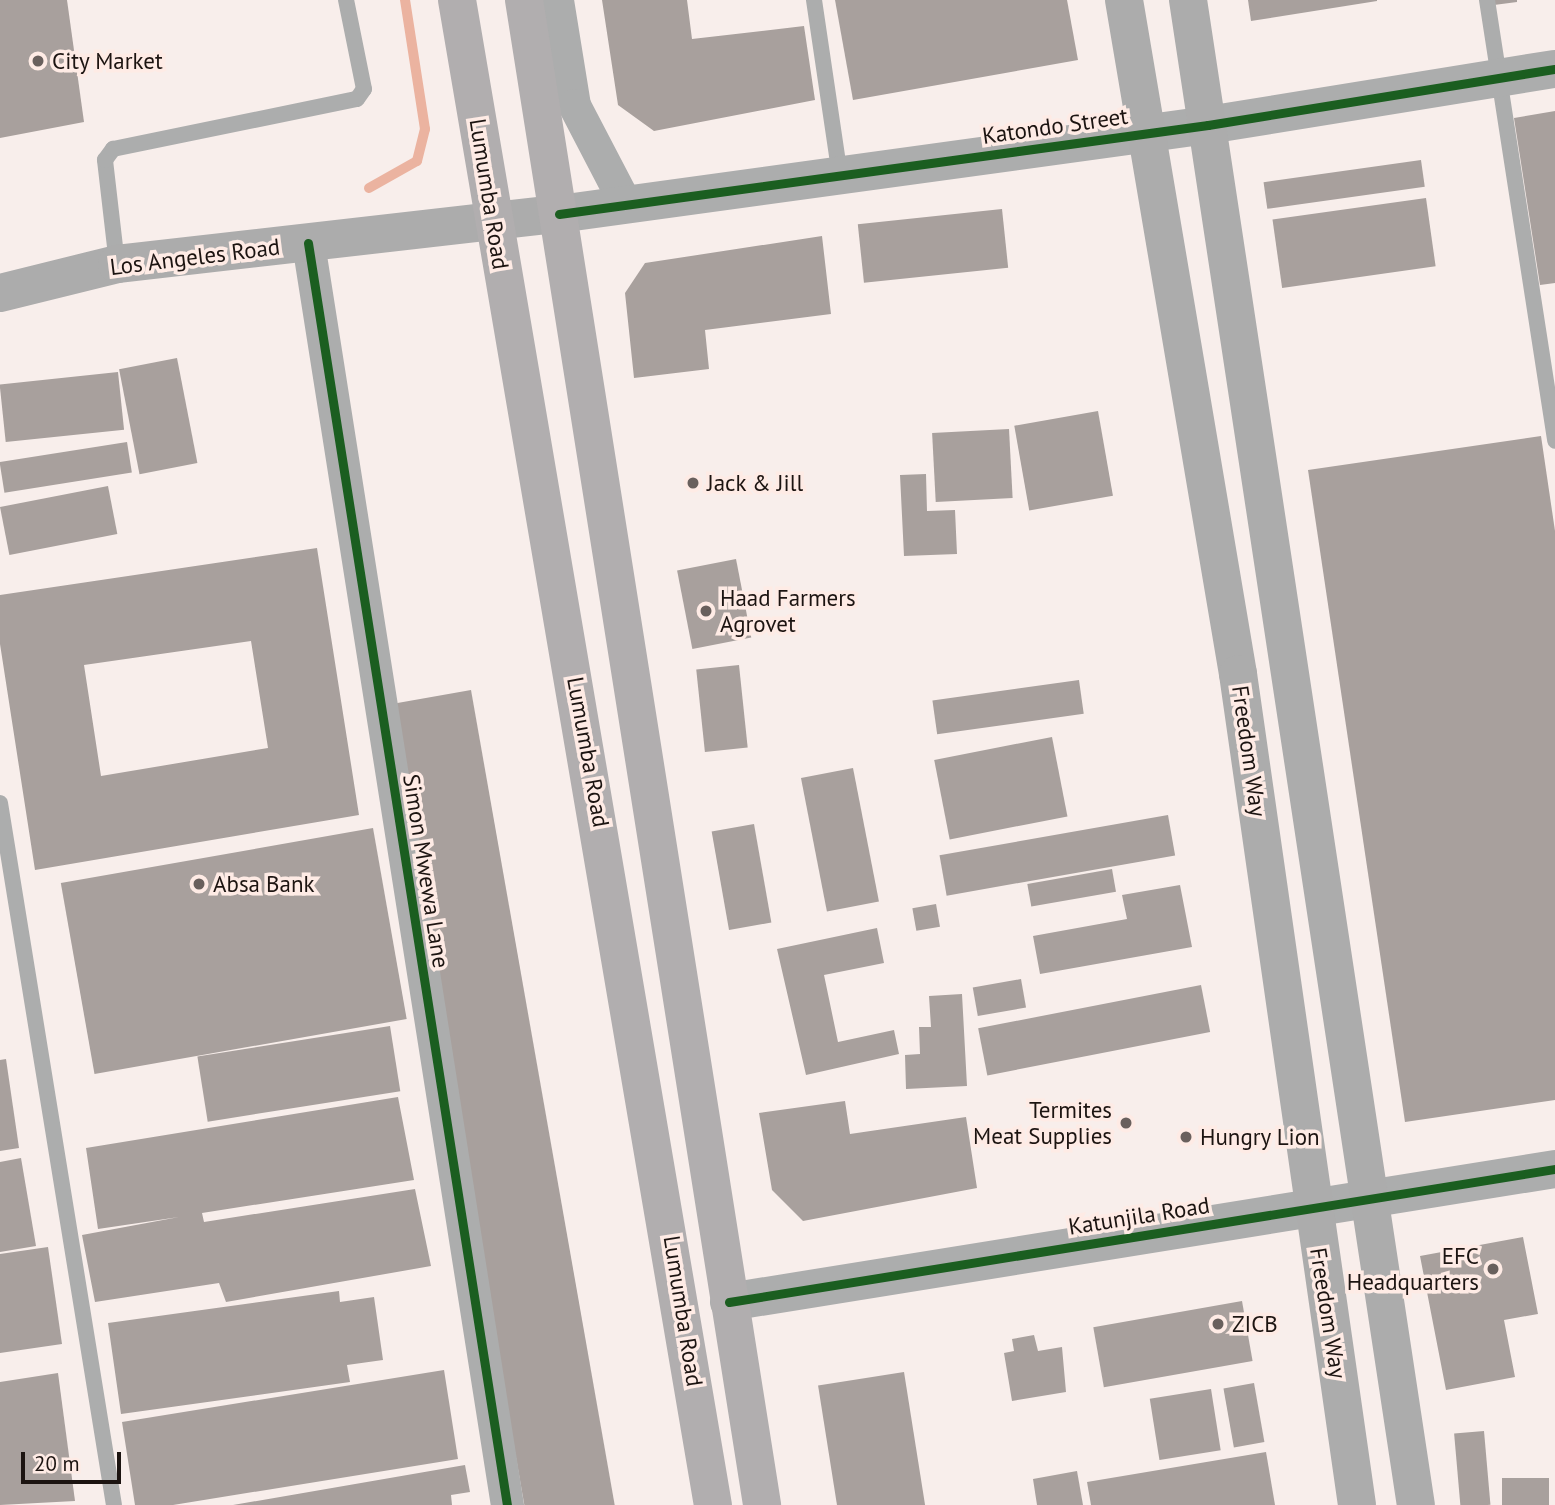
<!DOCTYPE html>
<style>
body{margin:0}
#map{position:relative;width:1555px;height:1505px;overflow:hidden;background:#f8eeeb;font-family:"PT Sans",sans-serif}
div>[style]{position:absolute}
.stream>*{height:10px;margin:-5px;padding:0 5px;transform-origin:5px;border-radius:5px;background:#ebb3a0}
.building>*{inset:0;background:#a8a09d;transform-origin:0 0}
.service>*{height:16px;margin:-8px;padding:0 8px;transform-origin:8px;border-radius:8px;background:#acadad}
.minor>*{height:33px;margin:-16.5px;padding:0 16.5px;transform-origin:16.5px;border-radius:16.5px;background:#acadad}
.tertiary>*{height:38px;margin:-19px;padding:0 19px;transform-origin:19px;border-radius:19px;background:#acadad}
.secondary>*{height:38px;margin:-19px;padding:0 19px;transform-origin:19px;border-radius:19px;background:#acacac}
.primary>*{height:38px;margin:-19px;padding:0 19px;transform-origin:19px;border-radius:19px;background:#b1aeaf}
.cycleway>*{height:9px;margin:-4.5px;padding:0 4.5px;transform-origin:4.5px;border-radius:4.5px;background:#1b5e20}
.dots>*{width:19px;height:19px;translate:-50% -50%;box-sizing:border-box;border:4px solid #feebe5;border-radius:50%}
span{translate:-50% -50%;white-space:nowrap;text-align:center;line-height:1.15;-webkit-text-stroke:7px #feebe5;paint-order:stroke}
.poi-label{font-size:23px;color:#1c1411}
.left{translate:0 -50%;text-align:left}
.right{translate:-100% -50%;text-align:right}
.street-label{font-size:23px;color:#1c1411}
.scale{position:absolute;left:21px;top:1452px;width:100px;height:32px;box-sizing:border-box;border:4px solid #1c1411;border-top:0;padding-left:9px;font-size:21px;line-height:24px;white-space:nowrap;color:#1c1411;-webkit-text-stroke:5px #feebe5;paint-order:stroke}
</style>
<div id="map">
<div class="stream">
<i style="left:369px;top:188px;width:55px;rotate:-29.4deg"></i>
<i style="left:417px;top:161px;width:33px;rotate:-76deg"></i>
<i style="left:425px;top:129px;width:131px;rotate:-98.8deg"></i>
</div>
<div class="building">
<i style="clip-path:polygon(0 0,67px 0,84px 122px,0 138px)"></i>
<i style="clip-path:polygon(602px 0,687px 0,692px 39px,804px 26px,815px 100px,654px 131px,618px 105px)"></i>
<i style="clip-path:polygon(835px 0,1067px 0,1078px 60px,853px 100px)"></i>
<i style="clip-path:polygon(1248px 0,1377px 0,1377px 1px,1251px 21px)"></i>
<i style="clip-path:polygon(1493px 0,1517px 0,1517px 2px,1494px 5px)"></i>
<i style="clip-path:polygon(1555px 111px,1555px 283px,1540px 285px,1514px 118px)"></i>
<i style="left:1421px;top:160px;width:27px;height:159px;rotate:82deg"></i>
<i style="left:1426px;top:198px;width:69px;height:155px;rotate:82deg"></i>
<i style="left:1002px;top:209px;width:59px;height:145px;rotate:84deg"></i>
<i style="clip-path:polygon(822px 236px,831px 314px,705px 330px,709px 369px,634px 378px,625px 293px,645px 263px)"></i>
<i style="left:177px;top:358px;width:107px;height:59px;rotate:79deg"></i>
<i style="left:118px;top:372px;width:58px;height:119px;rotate:84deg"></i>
<i style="left:1098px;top:411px;width:86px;height:85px;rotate:80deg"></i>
<i style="left:1009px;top:429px;width:69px;height:77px;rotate:87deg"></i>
<i style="clip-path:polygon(1541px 436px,1555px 531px,1555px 1100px,1405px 1122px,1308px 470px)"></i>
<i style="left:127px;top:442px;width:31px;height:129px;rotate:81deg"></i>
<i style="clip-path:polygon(926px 474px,927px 511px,955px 510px,957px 554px,904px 556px,900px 475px)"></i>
<i style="left:108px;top:486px;width:49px;height:110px;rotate:79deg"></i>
<i style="clip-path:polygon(evenodd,317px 548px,359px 815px,35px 870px,0 644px,0 595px,317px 548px,251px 641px,268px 748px,101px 776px,84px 665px,251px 641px)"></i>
<i style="left:736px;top:559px;width:80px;height:60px;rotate:79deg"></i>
<i style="left:739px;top:665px;width:83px;height:43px;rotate:84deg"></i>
<i style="left:1079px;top:680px;width:34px;height:148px;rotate:82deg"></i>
<i style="left:471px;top:690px;width:828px;height:89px;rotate:80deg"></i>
<i style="left:1052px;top:737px;width:81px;height:120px;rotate:79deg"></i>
<i style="left:853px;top:768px;width:136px;height:53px;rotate:79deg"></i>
<i style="left:1168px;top:815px;width:41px;height:232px;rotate:80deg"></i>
<i style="left:754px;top:824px;width:100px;height:43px;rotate:80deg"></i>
<i style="left:373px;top:828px;width:194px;height:317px;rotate:80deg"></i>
<i style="left:1112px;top:869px;width:23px;height:86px;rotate:80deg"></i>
<i style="clip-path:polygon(1180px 885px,1192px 947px,1040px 974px,1033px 936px,1127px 919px,1122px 895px)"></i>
<i style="left:936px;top:904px;width:23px;height:24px;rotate:80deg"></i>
<i style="clip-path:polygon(877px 928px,884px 963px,824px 975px,838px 1042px,894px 1030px,899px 1054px,806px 1075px,777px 949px)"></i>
<i style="left:1021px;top:979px;width:29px;height:49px;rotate:80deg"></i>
<i style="left:1201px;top:985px;width:48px;height:227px;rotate:79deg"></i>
<i style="clip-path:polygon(962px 994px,967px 1086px,906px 1089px,905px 1055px,920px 1054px,919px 1027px,931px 1027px,929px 996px)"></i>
<i style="left:390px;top:1026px;width:66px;height:195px;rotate:81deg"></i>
<i style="clip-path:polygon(6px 1059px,19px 1148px,0 1151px,0 1060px)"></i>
<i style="clip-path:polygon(398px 1097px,414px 1180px,202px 1213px,204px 1222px,415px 1189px,431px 1266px,226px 1302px,219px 1283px,95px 1302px,82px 1235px,179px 1217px,98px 1229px,86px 1148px)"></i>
<i style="clip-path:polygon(845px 1101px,850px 1134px,966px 1117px,977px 1188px,803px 1221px,772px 1190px,759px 1113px)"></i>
<i style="clip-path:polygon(21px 1158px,36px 1246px,0 1252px,0 1162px)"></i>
<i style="clip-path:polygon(1523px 1237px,1538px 1314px,1504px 1320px,1515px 1377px,1446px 1390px,1420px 1256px)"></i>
<i style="clip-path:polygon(48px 1247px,62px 1344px,0 1353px,0 1254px)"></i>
<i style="clip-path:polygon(339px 1291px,340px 1302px,374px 1297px,383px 1360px,347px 1365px,350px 1382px,121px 1414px,108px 1323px)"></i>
<i style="left:1242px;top:1301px;width:61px;height:151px;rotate:80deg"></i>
<i style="clip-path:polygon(1034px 1335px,1038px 1351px,1062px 1347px,1066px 1392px,1012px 1401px,1004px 1353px,1014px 1351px,1012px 1339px)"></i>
<i style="clip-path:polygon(444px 1370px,458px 1459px,173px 1505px,135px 1505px,122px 1422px)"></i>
<i style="left:904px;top:1372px;width:135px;height:87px;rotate:81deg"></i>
<i style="clip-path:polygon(58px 1373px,75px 1501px,0 1505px,0 1382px)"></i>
<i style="left:1254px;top:1383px;width:60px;height:31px;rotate:80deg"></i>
<i style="left:1211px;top:1389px;width:62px;height:62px;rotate:81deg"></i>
<i style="left:1484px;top:1431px;width:74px;height:30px;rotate:85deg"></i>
<i style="clip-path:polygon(1266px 1452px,1275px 1505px,1091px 1505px,1087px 1482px)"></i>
<i style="clip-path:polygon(465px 1465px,470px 1492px,451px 1495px,452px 1505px,233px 1505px)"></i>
<i style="clip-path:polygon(1077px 1471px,1083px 1505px,1037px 1505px,1033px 1479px)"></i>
<i style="left:1502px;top:1478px;width:47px;height:27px"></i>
</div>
<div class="service">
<i style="left:814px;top:0;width:178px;rotate:81.6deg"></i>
<i style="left:1487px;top:0;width:446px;rotate:81.2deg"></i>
<i style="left:117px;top:264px;width:105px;rotate:-96.6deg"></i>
<i style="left:105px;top:160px;width:14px;rotate:-54deg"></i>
<i style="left:113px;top:149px;width:249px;rotate:-11.6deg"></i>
<i style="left:357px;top:99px;width:12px;rotate:-55deg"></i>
<i style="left:364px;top:89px;width:91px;rotate:-101.4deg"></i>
<i style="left:0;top:803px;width:711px;rotate:80.78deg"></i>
</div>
<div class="minor">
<i style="left:557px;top:0;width:106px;rotate:80.8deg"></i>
<i style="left:574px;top:105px;width:113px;rotate:62.5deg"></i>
<i style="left:308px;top:243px;width:1278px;rotate:81.04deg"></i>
</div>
<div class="tertiary">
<i style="left:559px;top:214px;width:655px;rotate:-7.81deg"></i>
<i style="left:1208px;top:125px;width:351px;rotate:-9.2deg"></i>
<i style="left:729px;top:1302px;width:837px;rotate:-9.15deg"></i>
</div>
<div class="secondary">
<i style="left:1124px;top:0;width:684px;rotate:80.4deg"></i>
<i style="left:1238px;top:674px;width:839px;rotate:81.85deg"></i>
<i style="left:1188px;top:0;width:1522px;rotate:81.39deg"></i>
<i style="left:0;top:293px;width:121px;rotate:-13.9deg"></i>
<i style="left:117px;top:264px;width:445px;rotate:-6.5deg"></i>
</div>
<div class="primary">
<i style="left:457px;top:0;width:1527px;rotate:80.35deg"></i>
<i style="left:524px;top:0;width:1524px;rotate:81.01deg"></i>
</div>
<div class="cycleway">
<i style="left:559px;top:214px;width:655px;rotate:-7.81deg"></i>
<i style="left:1208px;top:125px;width:351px;rotate:-9.2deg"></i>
<i style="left:308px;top:243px;width:1278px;rotate:81.04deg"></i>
<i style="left:729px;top:1302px;width:837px;rotate:-9.15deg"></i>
</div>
<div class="dots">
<i style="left:38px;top:61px;background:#69605d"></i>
<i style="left:693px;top:483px;background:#69605d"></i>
<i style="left:706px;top:611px;background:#69605d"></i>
<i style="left:199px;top:884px;background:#69605d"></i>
<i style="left:1126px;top:1123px;background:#69605d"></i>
<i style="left:1186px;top:1137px;background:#69605d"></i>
<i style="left:1493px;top:1269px;background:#69605d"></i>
<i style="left:1218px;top:1324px;background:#69605d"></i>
</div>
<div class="poi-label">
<span class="left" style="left:52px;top:61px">City Market</span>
<span class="left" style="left:707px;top:483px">Jack &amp; Jill</span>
<span class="left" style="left:720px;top:611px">Haad Farmers<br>Agrovet</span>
<span class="left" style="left:213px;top:884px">Absa Bank</span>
<span class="right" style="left:1112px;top:1123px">Termites<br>Meat Supplies</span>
<span class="left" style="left:1200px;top:1137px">Hungry Lion</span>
<span class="right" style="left:1479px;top:1269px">EFC<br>Headquarters</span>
<span class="left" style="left:1232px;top:1324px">ZICB</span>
</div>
<div class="street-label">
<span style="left:1055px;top:126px;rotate:-8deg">Katondo Street</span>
<span style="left:489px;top:194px;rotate:81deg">Lumumba Road</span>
<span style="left:195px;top:257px;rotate:-7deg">Los Angeles Road</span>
<span style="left:1249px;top:751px;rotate:82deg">Freedom Way</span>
<span style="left:588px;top:752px;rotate:80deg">Lumumba Road</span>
<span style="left:426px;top:871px;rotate:81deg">Simon Mwewa Lane</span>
<span style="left:1139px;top:1216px;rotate:-9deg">Katunjila Road</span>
<span style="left:683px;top:1311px;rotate:81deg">Lumumba Road</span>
<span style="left:1328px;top:1313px;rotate:81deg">Freedom Way</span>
</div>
<div class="scale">20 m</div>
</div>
